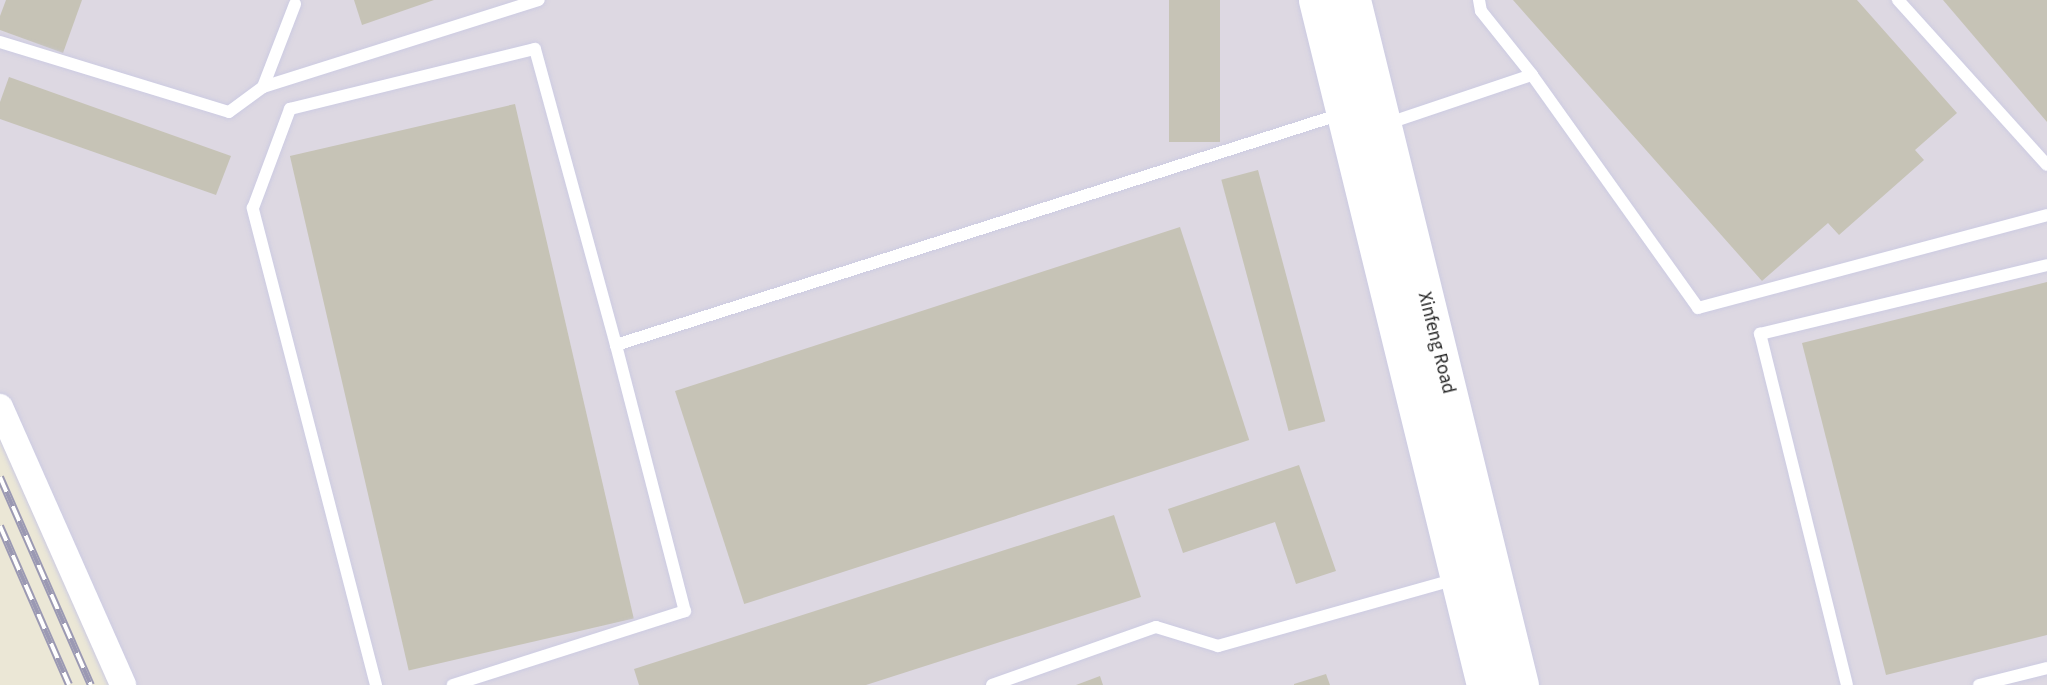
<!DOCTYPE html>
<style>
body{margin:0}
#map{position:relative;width:2047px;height:685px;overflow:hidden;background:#ebe7d6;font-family:"Source Sans 3",sans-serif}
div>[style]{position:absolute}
.industrial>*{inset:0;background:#ddd8e2}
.building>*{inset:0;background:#c6c3b6;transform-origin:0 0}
.roads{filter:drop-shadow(0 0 2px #cccbe2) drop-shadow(0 0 2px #cccbe2)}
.service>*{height:12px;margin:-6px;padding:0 6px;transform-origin:6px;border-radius:6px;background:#fff}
.minor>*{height:26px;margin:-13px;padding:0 13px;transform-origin:13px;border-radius:13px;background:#fff}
.secondary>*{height:37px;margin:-18.5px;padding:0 18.5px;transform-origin:18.5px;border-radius:18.5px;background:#fff}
.rail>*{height:8px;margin-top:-4px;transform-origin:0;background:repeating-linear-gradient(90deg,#fff 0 16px,#9b99b3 0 32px);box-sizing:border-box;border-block:2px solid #9b99b3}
span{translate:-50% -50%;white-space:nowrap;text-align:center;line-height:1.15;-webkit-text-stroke:5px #fff;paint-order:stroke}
.street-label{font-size:19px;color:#272727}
</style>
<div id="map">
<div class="industrial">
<i style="clip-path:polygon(0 0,2047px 0,2047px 685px,122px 685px,0 407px)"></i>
</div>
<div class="building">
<i style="clip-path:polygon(6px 0,82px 0,63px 53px,0 30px,0 16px)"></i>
<i style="clip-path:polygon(354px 0,434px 0,362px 25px)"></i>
<i style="left:1169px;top:0;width:51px;height:142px"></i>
<i style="clip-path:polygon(1513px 0,1857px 0,1957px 113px,1915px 150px,1924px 160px,1839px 235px,1828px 223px,1762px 281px)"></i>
<i style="clip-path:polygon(1943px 0,2047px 0,2047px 122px)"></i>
<i style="clip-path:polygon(9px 77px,231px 156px,216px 195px,0 119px,0 102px)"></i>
<i style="left:515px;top:104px;width:528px;height:231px;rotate:77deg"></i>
<i style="left:1258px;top:170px;width:260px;height:38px;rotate:75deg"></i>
<i style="left:1180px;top:227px;width:224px;height:531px;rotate:72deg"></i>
<i style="clip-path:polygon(2047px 282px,2047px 635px,1886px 675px,1802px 343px)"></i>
<i style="clip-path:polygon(1299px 465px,1336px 571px,1296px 584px,1275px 522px,1183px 553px,1168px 509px)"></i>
<i style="clip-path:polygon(1114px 515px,1141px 597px,866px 685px,639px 685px,634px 669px)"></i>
<i style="clip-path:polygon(1326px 674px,1330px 685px,1294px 685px,1294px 684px)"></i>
<i style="clip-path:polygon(1100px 676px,1103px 685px,1076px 685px)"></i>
</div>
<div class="roads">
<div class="service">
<i style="left:1479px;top:0;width:11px;rotate:80deg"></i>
<i style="left:1481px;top:11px;width:82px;rotate:51.4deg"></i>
<i style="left:1898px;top:0;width:222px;rotate:47.9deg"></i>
<i style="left:0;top:42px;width:239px;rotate:17deg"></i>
<i style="left:229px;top:112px;width:42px;rotate:-36.3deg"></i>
<i style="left:263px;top:87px;width:289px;rotate:-17.5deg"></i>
<i style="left:263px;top:87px;width:89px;rotate:-68.9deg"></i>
<i style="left:1386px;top:124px;width:154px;rotate:-18.6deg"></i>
<i style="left:1532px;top:75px;width:286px;rotate:54.5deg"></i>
<i style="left:1698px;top:308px;width:361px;rotate:-14.9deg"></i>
<i style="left:616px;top:345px;width:761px;rotate:-17.67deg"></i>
<i style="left:376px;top:685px;width:493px;rotate:-104.5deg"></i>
<i style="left:253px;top:208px;width:106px;rotate:-69.5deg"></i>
<i style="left:290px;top:109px;width:252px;rotate:-13.8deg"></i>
<i style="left:535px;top:49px;width:307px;rotate:74.7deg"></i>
<i style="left:616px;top:345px;width:275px;rotate:75.5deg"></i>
<i style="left:685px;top:611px;width:244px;rotate:162.3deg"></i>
<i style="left:992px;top:685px;width:174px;rotate:-19.5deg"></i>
<i style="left:1156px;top:627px;width:65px;rotate:17deg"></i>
<i style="left:1218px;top:646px;width:247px;rotate:-15.7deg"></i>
<i style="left:1847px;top:685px;width:362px;rotate:-103.9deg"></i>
<i style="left:1760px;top:334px;width:295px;rotate:-13.5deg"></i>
<i style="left:1979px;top:685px;width:70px;rotate:-14deg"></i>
</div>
<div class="minor">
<i style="left:0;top:407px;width:304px;rotate:66.1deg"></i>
</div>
<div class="secondary">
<i style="left:1317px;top:0;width:705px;rotate:76.22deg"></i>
<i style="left:1352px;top:0;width:705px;rotate:76.22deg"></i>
</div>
</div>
<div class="rail">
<i style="left:0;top:477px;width:227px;rotate:66.4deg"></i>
<i style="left:0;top:526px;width:173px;rotate:66.5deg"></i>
</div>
<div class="street-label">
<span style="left:1436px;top:343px;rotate:76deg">Xinfeng Road</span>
</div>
</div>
